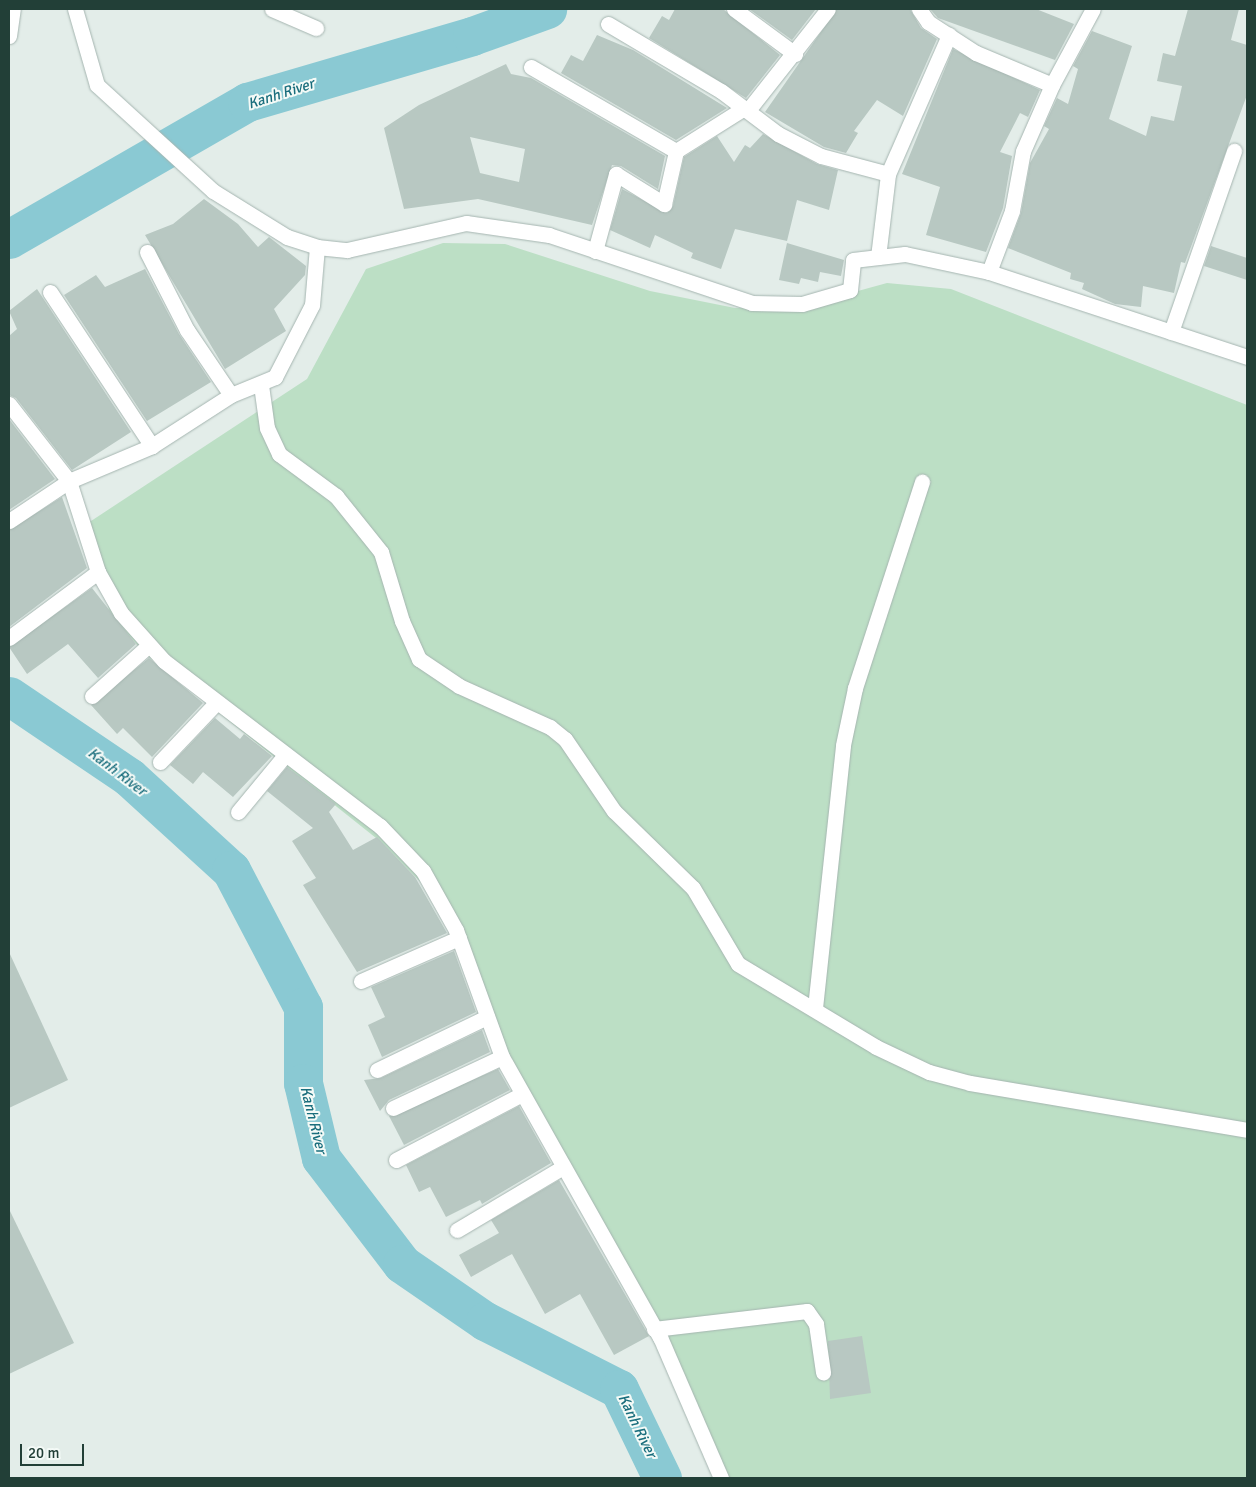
<!DOCTYPE html>
<style>
body{margin:0}
#map{position:relative;width:1256px;height:1487px;overflow:hidden;background:#e3ede9;font-family:Signika,sans-serif}
div>[style]{position:absolute}
.green>*{inset:0;background:#bcdfc5}
.river>*{height:39px;margin:-19.5px;padding:0 19.5px;transform-origin:19.5px;border-radius:19.5px;background:#8ac9d3}
.building>*{inset:0;background:#b8c8c2}
.roads{filter:drop-shadow(0 0 1px #a5b5b0) drop-shadow(0 0 1px #a5b5b0)}
.minor>*{height:15px;margin:-7.5px;padding:0 7.5px;transform-origin:7.5px;border-radius:7.5px;background:#fff}
span{translate:-50% -50%;white-space:nowrap;text-align:center;line-height:1.15;-webkit-text-stroke:4px #f4faf7;paint-order:stroke}
.water-label{font-size:15px;color:#1a6e7d;font-style:italic}
.frame{position:absolute;inset:0;border:10px solid #223f37;pointer-events:none}
.scale{position:absolute;left:20px;top:1444px;width:64px;height:22px;box-sizing:border-box;border:2px solid #223f37;border-top:0;padding-left:6px;font-size:15px;line-height:18px;white-space:nowrap;color:#223f37;-webkit-text-stroke:4px #f4faf7;paint-order:stroke}
</style>
<div id="map">
<div class="green">
<i style="clip-path:polygon(443px 243px,505px 244px,650px 291px,735px 308px,807px 305px,887px 283px,951px 289px,1247px 405px,1247px 1478px,720px 1478px,687px 1401px,522px 1101px,439px 901px,381px 842px,146px 655px,110px 614px,88px 523px,307px 379px,366px 269px)"></i>
</div>
<div class="river">
<i style="left:9px;top:239px;width:275px;rotate:-29.9deg"></i>
<i style="left:247px;top:102px;width:234px;rotate:-16.3deg"></i>
<i style="left:472px;top:36px;width:80px;rotate:-19.8deg"></i>
<i style="left:9px;top:696px;width:145px;rotate:34deg"></i>
<i style="left:129px;top:777px;width:138px;rotate:42.4deg"></i>
<i style="left:231px;top:870px;width:155px;rotate:62.3deg"></i>
<i style="left:303px;top:1007px;width:76px;rotate:90deg"></i>
<i style="left:303px;top:1083px;width:77px;rotate:76.5deg"></i>
<i style="left:321px;top:1158px;width:133px;rotate:52.6deg"></i>
<i style="left:402px;top:1264px;width:101px;rotate:34.5deg"></i>
<i style="left:485px;top:1321px;width:150px;rotate:26.9deg"></i>
<i style="left:619px;top:1389px;width:99px;rotate:64.2deg"></i>
</div>
<div class="building">
<i style="clip-path:polygon(675px 9px,723px 9px,780px 55px,746px 98px,649px 38px,662px 16px,669px 20px)"></i>
<i style="clip-path:polygon(749px 9px,816px 9px,792px 40px)"></i>
<i style="clip-path:polygon(837px 9px,910px 9px,921px 28px,937px 39px,903px 116px,877px 100px,854px 131px,858px 133px,846px 153px,824px 147px,765px 112px)"></i>
<i style="clip-path:polygon(930px 9px,1036px 9px,1074px 24px,1055px 60px,938px 18px)"></i>
<i style="clip-path:polygon(1188px 9px,1239px 9px,1231px 40px,1247px 45px,1247px 95px,1185px 263px,1181px 262px,1174px 293px,1143px 286px,1141px 307px,1115px 304px,1082px 289px,1084px 283px,1070px 279px,1071px 273px,1008px 248px,1021px 213px,1030px 163px,1049px 129px,1044px 126px,1057px 98px,1068px 104px,1078px 69px,1073px 66px,1092px 31px,1132px 46px,1109px 119px,1146px 136px,1151px 116px,1174px 121px,1182px 86px,1157px 81px,1163px 53px,1175px 56px)"></i>
<i style="clip-path:polygon(597px 35px,633px 50px,727px 108px,676px 140px,561px 73px,571px 55px,583px 61px)"></i>
<i style="clip-path:polygon(953px 49px,1040px 90px,1028px 117px,1020px 113px,1000px 152px,1012px 156px,1003px 208px,986px 252px,926px 235px,940px 187px,902px 174px)"></i>
<i style="clip-path:polygon(evenodd,506px 64px,511px 74px,531px 78px,665px 156px,658px 189px,621px 166px,612px 165px,592px 225px,478px 199px,404px 209px,384px 128px,419px 105px,506px 64px,470px 137px,525px 149px,519px 182px,480px 173px,470px 137px)"></i>
<i style="clip-path:polygon(763px 134px,817px 164px,838px 170px,829px 210px,797px 200px,787px 241px,735px 229px,721px 269px,691px 258px,693px 253px,655px 235px,650px 248px,610px 230px,622px 189px,667px 213px,673px 206px,684px 157px,717px 136px,734px 162px,745px 145px,750px 148px)"></i>
<i style="clip-path:polygon(204px 199px,238px 224px,258px 247px,269px 237px,306px 266px,305px 275px,274px 309px,286px 331px,225px 369px,145px 235px,173px 224px)"></i>
<i style="clip-path:polygon(787px 243px,844px 260px,841px 276px,820px 272px,818px 282px,801px 278px,799px 284px,779px 280px)"></i>
<i style="clip-path:polygon(1211px 246px,1247px 258px,1247px 280px,1204px 266px)"></i>
<i style="clip-path:polygon(145px 269px,179px 334px,211px 382px,147px 421px,64px 295px,96px 275px,105px 287px)"></i>
<i style="clip-path:polygon(37px 289px,131px 432px,72px 470px,16px 398px,9px 395px,9px 336px,17px 329px,9px 311px)"></i>
<i style="clip-path:polygon(9px 419px,55px 479px,9px 510px)"></i>
<i style="clip-path:polygon(62px 497px,87px 568px,9px 627px,9px 530px)"></i>
<i style="clip-path:polygon(92px 588px,136px 644px,98px 678px,68px 644px,27px 674px,9px 647px)"></i>
<i style="clip-path:polygon(149px 658px,203px 703px,152px 757px,123px 728px,117px 734px,91px 705px)"></i>
<i style="clip-path:polygon(215px 718px,240px 739px,244px 734px,272px 756px,233px 797px,203px 772px,193px 784px,170px 765px)"></i>
<i style="clip-path:polygon(287px 767px,336px 804px,329px 812px,353px 850px,377px 837px,415px 877px,447px 933px,357px 972px,303px 885px,316px 878px,292px 841px,313px 828px,267px 791px)"></i>
<i style="clip-path:polygon(454px 951px,476px 1012px,382px 1057px,368px 1025px,385px 1017px,371px 987px)"></i>
<i style="clip-path:polygon(9px 952px,68px 1080px,9px 1108px)"></i>
<i style="clip-path:polygon(482px 1030px,490px 1052px,389px 1100px,380px 1111px,364px 1080px,381px 1078px)"></i>
<i style="clip-path:polygon(498px 1069px,510px 1090px,404px 1145px,389px 1116px)"></i>
<i style="clip-path:polygon(519px 1106px,551px 1163px,482px 1204px,480px 1200px,446px 1217px,430px 1187px,419px 1192px,406px 1165px)"></i>
<i style="clip-path:polygon(559px 1180px,649px 1336px,614px 1355px,580px 1294px,545px 1314px,512px 1254px,471px 1277px,459px 1255px,499px 1233px,491px 1220px)"></i>
<i style="clip-path:polygon(9px 1209px,74px 1343px,9px 1374px)"></i>
<i style="clip-path:polygon(862px 1336px,871px 1393px,830px 1399px,828px 1341px)"></i>
</div>
<div class="roads">
<div class="minor">
<i style="left:75px;top:9px;width:79px;rotate:73.9deg"></i>
<i style="left:97px;top:85px;width:157px;rotate:42.4deg"></i>
<i style="left:213px;top:191px;width:87px;rotate:31.9deg"></i>
<i style="left:287px;top:237px;width:32px;rotate:18deg"></i>
<i style="left:317px;top:247px;width:30px;rotate:6deg"></i>
<i style="left:347px;top:250px;width:122px;rotate:-12.8deg"></i>
<i style="left:466px;top:223px;width:84px;rotate:8.2deg"></i>
<i style="left:549px;top:235px;width:214px;rotate:18.5deg"></i>
<i style="left:752px;top:303px;width:50px;rotate:1.1deg"></i>
<i style="left:802px;top:304px;width:50px;rotate:-16.3deg"></i>
<i style="left:850px;top:290px;width:30px;rotate:-84deg"></i>
<i style="left:853px;top:260px;width:52px;rotate:-6.6deg"></i>
<i style="left:905px;top:254px;width:86px;rotate:12.1deg"></i>
<i style="left:989px;top:272px;width:272px;rotate:18.2deg"></i>
<i style="left:272px;top:9px;width:48px;rotate:23.4deg"></i>
<i style="left:734px;top:9px;width:76px;rotate:36.4deg"></i>
<i style="left:919px;top:9px;width:16px;rotate:55deg"></i>
<i style="left:928px;top:22px;width:57px;rotate:32.9deg"></i>
<i style="left:976px;top:53px;width:82px;rotate:22.8deg"></i>
<i style="left:1052px;top:85px;width:72px;rotate:113.7deg"></i>
<i style="left:1023px;top:151px;width:61px;rotate:100.4deg"></i>
<i style="left:1012px;top:211px;width:65px;rotate:110.7deg"></i>
<i style="left:608px;top:24px;width:131px;rotate:30.7deg"></i>
<i style="left:721px;top:91px;width:71px;rotate:37deg"></i>
<i style="left:778px;top:134px;width:48px;rotate:27.1deg"></i>
<i style="left:821px;top:156px;width:69px;rotate:15deg"></i>
<i style="left:9px;top:36px;width:27px;rotate:-82deg"></i>
<i style="left:531px;top:67px;width:168px;rotate:30.1deg"></i>
<i style="left:1052px;top:85px;width:86px;rotate:-61.7deg"></i>
<i style="left:749px;top:109px;width:127px;rotate:-51.7deg"></i>
<i style="left:317px;top:247px;width:58px;rotate:94.9deg"></i>
<i style="left:312px;top:305px;width:81px;rotate:117.2deg"></i>
<i style="left:275px;top:377px;width:48px;rotate:157.8deg"></i>
<i style="left:231px;top:395px;width:94px;rotate:147.2deg"></i>
<i style="left:152px;top:446px;width:90px;rotate:157.1deg"></i>
<i style="left:69px;top:481px;width:96px;rotate:72.3deg"></i>
<i style="left:98px;top:572px;width:47px;rotate:60.7deg"></i>
<i style="left:121px;top:613px;width:64px;rotate:48.1deg"></i>
<i style="left:164px;top:661px;width:272px;rotate:37.4deg"></i>
<i style="left:380px;top:826px;width:62px;rotate:46.3deg"></i>
<i style="left:423px;top:871px;width:68px;rotate:60.8deg"></i>
<i style="left:456px;top:930px;width:135px;rotate:70.1deg"></i>
<i style="left:502px;top:1057px;width:322px;rotate:60.6deg"></i>
<i style="left:660px;top:1337px;width:154px;rotate:66.6deg"></i>
<i style="left:595px;top:251px;width:80px;rotate:-74.7deg"></i>
<i style="left:616px;top:174px;width:57px;rotate:32deg"></i>
<i style="left:664px;top:204px;width:54px;rotate:-77.2deg"></i>
<i style="left:676px;top:151px;width:77px;rotate:-32.2deg"></i>
<i style="left:147px;top:252px;width:88px;rotate:62.9deg"></i>
<i style="left:187px;top:330px;width:78px;rotate:55.9deg"></i>
<i style="left:878px;top:257px;width:84px;rotate:-83.1deg"></i>
<i style="left:888px;top:174px;width:152px;rotate:-66.3deg"></i>
<i style="left:50px;top:292px;width:185px;rotate:56.5deg"></i>
<i style="left:1171px;top:332px;width:192px;rotate:-70.8deg"></i>
<i style="left:261px;top:385px;width:43px;rotate:82.1deg"></i>
<i style="left:267px;top:428px;width:29px;rotate:65deg"></i>
<i style="left:279px;top:454px;width:71px;rotate:36.4deg"></i>
<i style="left:336px;top:496px;width:72px;rotate:51.2deg"></i>
<i style="left:381px;top:552px;width:72px;rotate:73.1deg"></i>
<i style="left:402px;top:621px;width:42px;rotate:65.9deg"></i>
<i style="left:419px;top:659px;width:48px;rotate:34deg"></i>
<i style="left:459px;top:686px;width:100px;rotate:24.3deg"></i>
<i style="left:550px;top:727px;width:19px;rotate:39deg"></i>
<i style="left:565px;top:739px;width:87px;rotate:55.8deg"></i>
<i style="left:614px;top:811px;width:110px;rotate:44.3deg"></i>
<i style="left:693px;top:888px;width:88px;rotate:59.4deg"></i>
<i style="left:738px;top:964px;width:161px;rotate:31deg"></i>
<i style="left:876px;top:1047px;width:59px;rotate:25.3deg"></i>
<i style="left:929px;top:1072px;width:42px;rotate:15deg"></i>
<i style="left:970px;top:1083px;width:281px;rotate:9.6deg"></i>
<i style="left:9px;top:404px;width:98px;rotate:52.1deg"></i>
<i style="left:69px;top:481px;width:72px;rotate:146.3deg"></i>
<i style="left:9px;top:638px;width:111px;rotate:-36.6deg"></i>
<i style="left:92px;top:696px;width:75px;rotate:-41.8deg"></i>
<i style="left:160px;top:762px;width:81px;rotate:-46.5deg"></i>
<i style="left:238px;top:812px;width:74px;rotate:-50.5deg"></i>
<i style="left:361px;top:981px;width:107px;rotate:-23.7deg"></i>
<i style="left:815px;top:1008px;width:264px;rotate:-83.9deg"></i>
<i style="left:843px;top:745px;width:58px;rotate:-78.1deg"></i>
<i style="left:855px;top:688px;width:217px;rotate:-72deg"></i>
<i style="left:377px;top:1070px;width:122px;rotate:-25.7deg"></i>
<i style="left:393px;top:1108px;width:120px;rotate:-25.1deg"></i>
<i style="left:396px;top:1160px;width:142px;rotate:-27.6deg"></i>
<i style="left:457px;top:1230px;width:123px;rotate:-30.7deg"></i>
<i style="left:654px;top:1329px;width:154px;rotate:-6.7deg"></i>
<i style="left:807px;top:1311px;width:16px;rotate:55deg"></i>
<i style="left:816px;top:1324px;width:49px;rotate:81.7deg"></i>
</div>
</div>
<div class="water-label">
<span style="left:281px;top:94px;rotate:-18deg">Kanh River</span>
<span style="left:117px;top:772px;rotate:37deg">Kanh River</span>
<span style="left:313px;top:1120px;rotate:76deg">Kanh River</span>
<span style="left:637px;top:1426px;rotate:64deg">Kanh River</span>
</div>
<div class="frame"></div>
<div class="scale">20 m</div>
</div>
